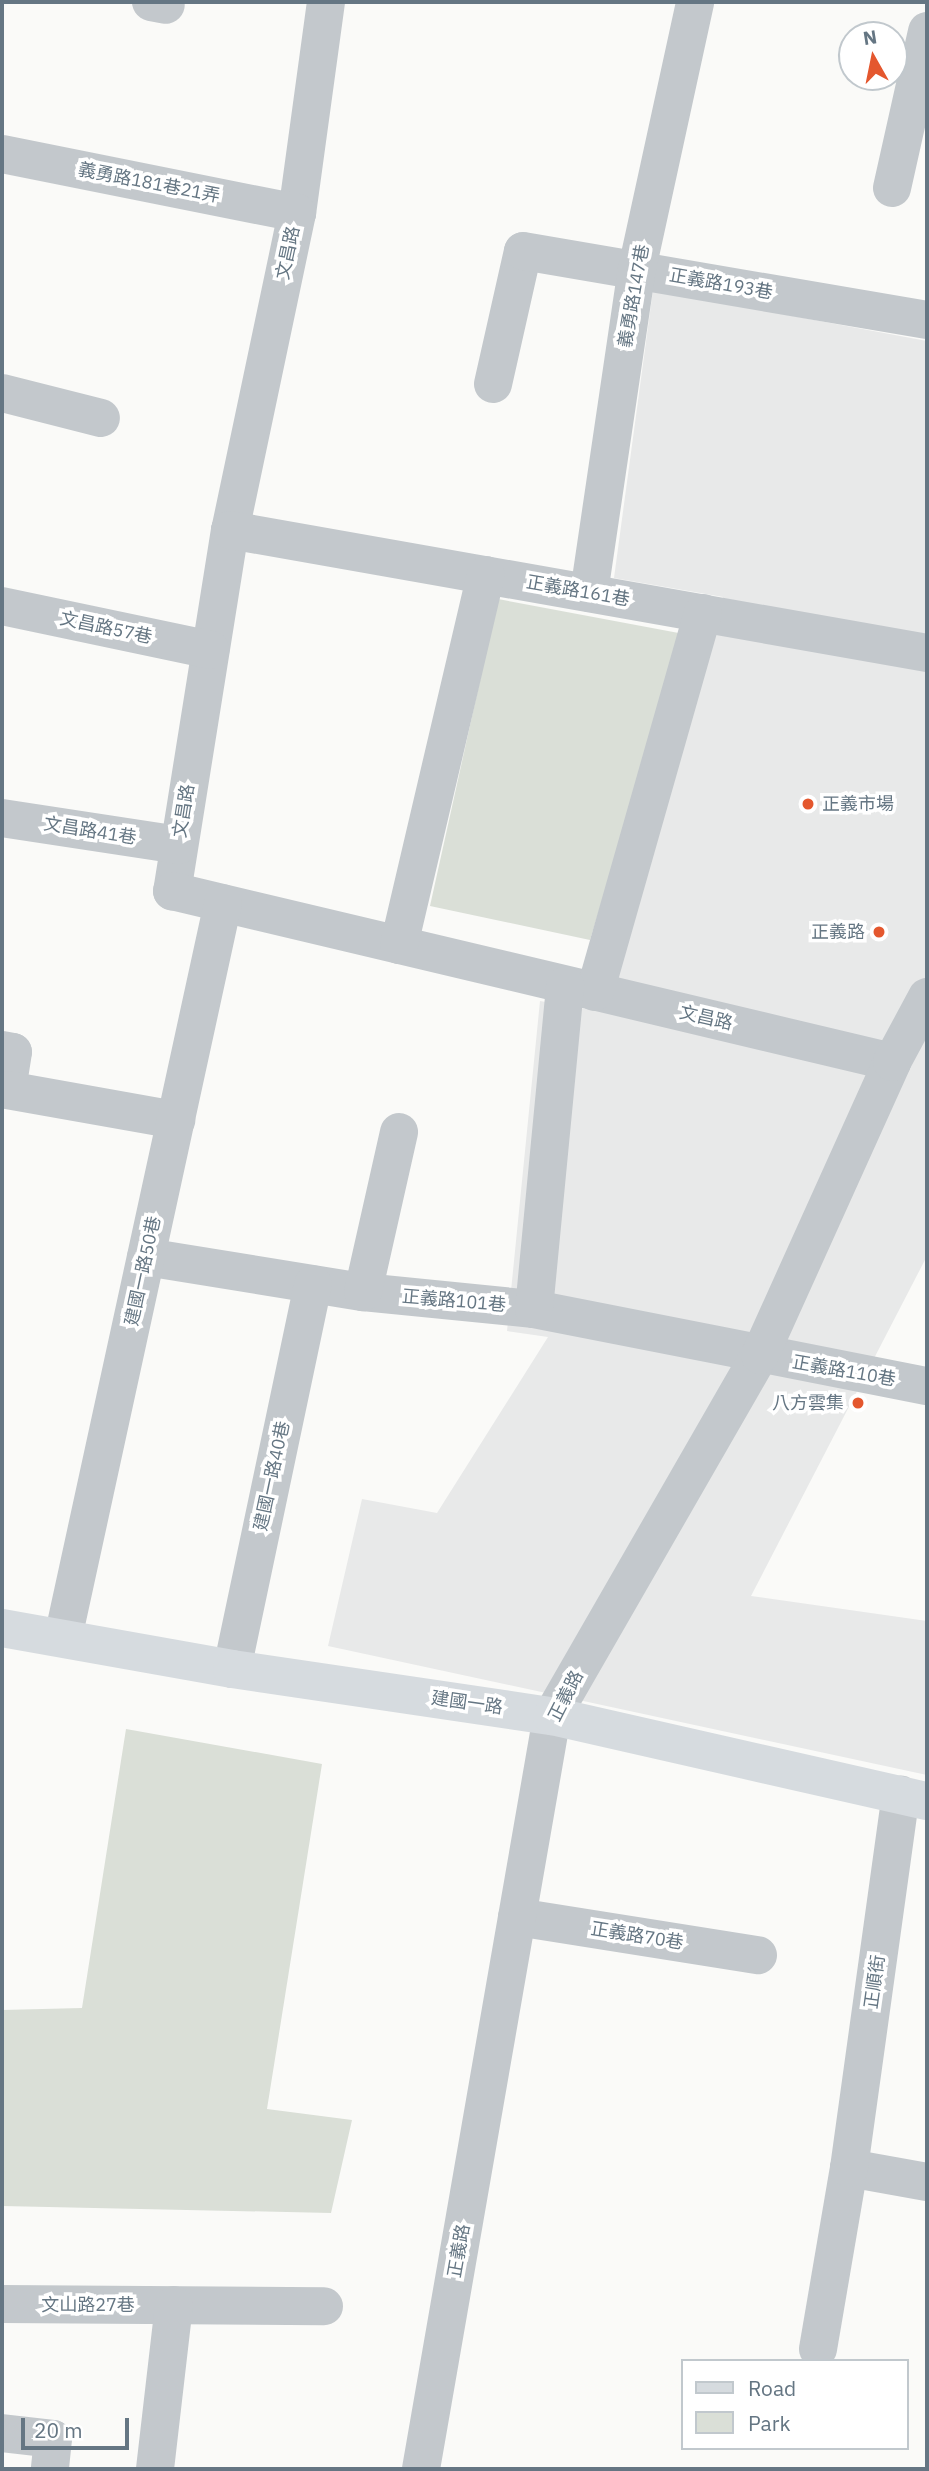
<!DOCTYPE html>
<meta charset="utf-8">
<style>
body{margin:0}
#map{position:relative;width:929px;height:2471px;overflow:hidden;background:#fafaf8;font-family:"IBM Plex Sans","Noto Sans TC",sans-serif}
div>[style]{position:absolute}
.built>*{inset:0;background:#e8e9e9}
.green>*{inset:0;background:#dadfd7}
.minor>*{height:38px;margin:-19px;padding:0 19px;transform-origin:19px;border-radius:19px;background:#c3c8cc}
.major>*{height:38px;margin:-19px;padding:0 19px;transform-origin:19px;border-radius:19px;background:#d6dbdf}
.dots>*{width:19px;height:19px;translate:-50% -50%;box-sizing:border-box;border:4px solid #fff;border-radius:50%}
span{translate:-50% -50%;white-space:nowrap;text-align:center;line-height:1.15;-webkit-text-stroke:7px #fff;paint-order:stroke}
.street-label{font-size:18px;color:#657683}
.poi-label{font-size:18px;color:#657683}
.left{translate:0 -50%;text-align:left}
.right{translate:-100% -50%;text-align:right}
.frame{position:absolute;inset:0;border:4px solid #657683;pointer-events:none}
.legend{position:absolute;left:681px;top:2359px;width:228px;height:91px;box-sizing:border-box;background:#fff;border:2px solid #c1c8cd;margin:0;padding:9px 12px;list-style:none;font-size:21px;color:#657683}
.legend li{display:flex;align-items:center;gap:14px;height:35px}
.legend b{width:35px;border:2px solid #c1c8cd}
.north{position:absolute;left:838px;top:21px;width:70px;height:70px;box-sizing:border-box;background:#fff;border:2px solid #c1c8cd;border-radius:50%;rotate:351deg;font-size:19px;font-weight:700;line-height:28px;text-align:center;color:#657683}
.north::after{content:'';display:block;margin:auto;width:24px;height:32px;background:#e4572e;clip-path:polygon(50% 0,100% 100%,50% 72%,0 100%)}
.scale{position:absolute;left:21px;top:2418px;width:108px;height:32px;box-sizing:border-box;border:4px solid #657683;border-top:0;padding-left:9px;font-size:21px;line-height:24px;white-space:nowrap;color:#657683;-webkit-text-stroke:5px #fff;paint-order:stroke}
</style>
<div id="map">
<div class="built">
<i style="clip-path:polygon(653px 290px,927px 341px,927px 1256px,751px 1596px,927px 1621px,927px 1775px,328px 1646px,362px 1499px,437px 1513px,548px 1337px,507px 1331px,540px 1001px,604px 1012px,723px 597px,614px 578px)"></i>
</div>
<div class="green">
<i style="clip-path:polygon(498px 599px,684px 634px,590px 940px,430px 906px)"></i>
<i style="clip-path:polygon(126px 1729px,322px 1764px,267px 2109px,352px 2120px,331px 2213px,2px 2206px,2px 2010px,82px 2008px)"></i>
</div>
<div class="minor">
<i style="left:151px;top:2px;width:15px;rotate:11deg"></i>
<i style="left:326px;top:2px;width:213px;rotate:97.8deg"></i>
<i style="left:297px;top:213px;width:324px;rotate:101.9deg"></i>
<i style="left:230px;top:530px;width:366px;rotate:99.1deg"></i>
<i style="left:172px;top:891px;width:740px;rotate:13.36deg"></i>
<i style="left:2px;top:154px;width:301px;rotate:11.3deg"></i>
<i style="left:892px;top:188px;width:161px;rotate:-77.4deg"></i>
<i style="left:493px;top:384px;width:136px;rotate:-77.3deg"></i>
<i style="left:523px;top:251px;width:410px;rotate:9.7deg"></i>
<i style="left:2px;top:393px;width:102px;rotate:14.2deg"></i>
<i style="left:230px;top:530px;width:708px;rotate:10.01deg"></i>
<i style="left:589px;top:593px;width:328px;rotate:-81.6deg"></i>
<i style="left:637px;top:269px;width:273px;rotate:-77.7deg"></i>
<i style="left:2px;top:606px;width:213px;rotate:11.9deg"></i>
<i style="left:2px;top:818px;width:179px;rotate:8.7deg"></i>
<i style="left:399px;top:945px;width:380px;rotate:-76.8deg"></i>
<i style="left:595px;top:992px;width:394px;rotate:-74.1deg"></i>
<i style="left:2px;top:1050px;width:11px;rotate:10deg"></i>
<i style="left:13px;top:1052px;width:38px;rotate:99deg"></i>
<i style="left:7px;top:1090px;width:172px;rotate:10.1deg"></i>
<i style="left:146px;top:1257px;width:220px;rotate:9.2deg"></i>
<i style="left:363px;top:1292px;width:172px;rotate:5.7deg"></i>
<i style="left:534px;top:1309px;width:400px;rotate:11.1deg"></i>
<i style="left:363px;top:1292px;width:164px;rotate:-77.3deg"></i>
<i style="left:534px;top:1309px;width:325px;rotate:-84.5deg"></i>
<i style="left:63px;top:1638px;width:752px;rotate:-77.72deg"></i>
<i style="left:232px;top:1669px;width:393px;rotate:-78.1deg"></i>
<i style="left:517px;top:1917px;width:244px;rotate:9deg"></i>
<i style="left:849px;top:2168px;width:79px;rotate:10.2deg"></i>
<i style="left:2px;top:2304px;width:322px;rotate:0.4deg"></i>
<i style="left:818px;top:2349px;width:184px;rotate:-80.3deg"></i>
<i style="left:849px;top:2168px;width:377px;rotate:-82.1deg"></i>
<i style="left:2px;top:2433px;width:51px;rotate:6.7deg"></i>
<i style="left:53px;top:2439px;width:30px;rotate:96deg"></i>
<i style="left:155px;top:2469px;width:165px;rotate:-83.4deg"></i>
<i style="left:421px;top:2469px;width:764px;rotate:-80.13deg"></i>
<i style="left:552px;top:1716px;width:417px;rotate:-60.1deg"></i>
<i style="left:760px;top:1355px;width:321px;rotate:-65.7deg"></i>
<i style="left:892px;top:1062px;width:74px;rotate:-61.7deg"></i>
</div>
<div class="major">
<i style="left:2px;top:1628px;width:234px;rotate:10.1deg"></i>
<i style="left:232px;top:1669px;width:323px;rotate:8.4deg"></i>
<i style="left:552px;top:1716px;width:385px;rotate:12.8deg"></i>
</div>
<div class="dots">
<i style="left:808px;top:804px;background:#e4572e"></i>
<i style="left:879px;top:932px;background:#e4572e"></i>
<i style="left:858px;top:1403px;background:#e4572e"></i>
</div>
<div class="street-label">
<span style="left:149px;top:183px;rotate:11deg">義勇路181巷21弄</span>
<span style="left:288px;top:253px;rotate:-78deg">文昌路</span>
<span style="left:721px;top:284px;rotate:10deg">正義路193巷</span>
<span style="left:634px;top:296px;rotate:-80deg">義勇路147巷</span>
<span style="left:578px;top:591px;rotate:10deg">正義路161巷</span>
<span style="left:106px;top:628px;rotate:12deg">文昌路57巷</span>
<span style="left:184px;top:811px;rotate:-81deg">文昌路</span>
<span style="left:90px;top:831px;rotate:9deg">文昌路41巷</span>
<span style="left:706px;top:1018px;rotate:13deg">文昌路</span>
<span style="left:143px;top:1271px;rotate:-78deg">建國一路50巷</span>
<span style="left:454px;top:1301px;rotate:5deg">正義路101巷</span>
<span style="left:844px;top:1371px;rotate:10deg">正義路110巷</span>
<span style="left:272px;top:1476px;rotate:-78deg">建國一路40巷</span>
<span style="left:566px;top:1696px;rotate:-63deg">正義路</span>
<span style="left:467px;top:1703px;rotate:8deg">建國一路</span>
<span style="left:637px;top:1936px;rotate:9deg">正義路70巷</span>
<span style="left:875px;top:1982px;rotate:-82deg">正順街</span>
<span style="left:459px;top:2251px;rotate:-80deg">正義路</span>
<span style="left:88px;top:2305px">文山路27巷</span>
</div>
<div class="poi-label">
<span class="left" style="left:822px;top:804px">正義市場</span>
<span class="right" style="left:865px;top:932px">正義路</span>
<span class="right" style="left:844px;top:1403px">八方雲集</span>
</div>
<div class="frame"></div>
<ul class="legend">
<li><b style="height:9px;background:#d6dbdf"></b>Road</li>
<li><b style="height:19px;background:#dadfd7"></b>Park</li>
</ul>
<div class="north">N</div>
<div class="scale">20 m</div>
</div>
